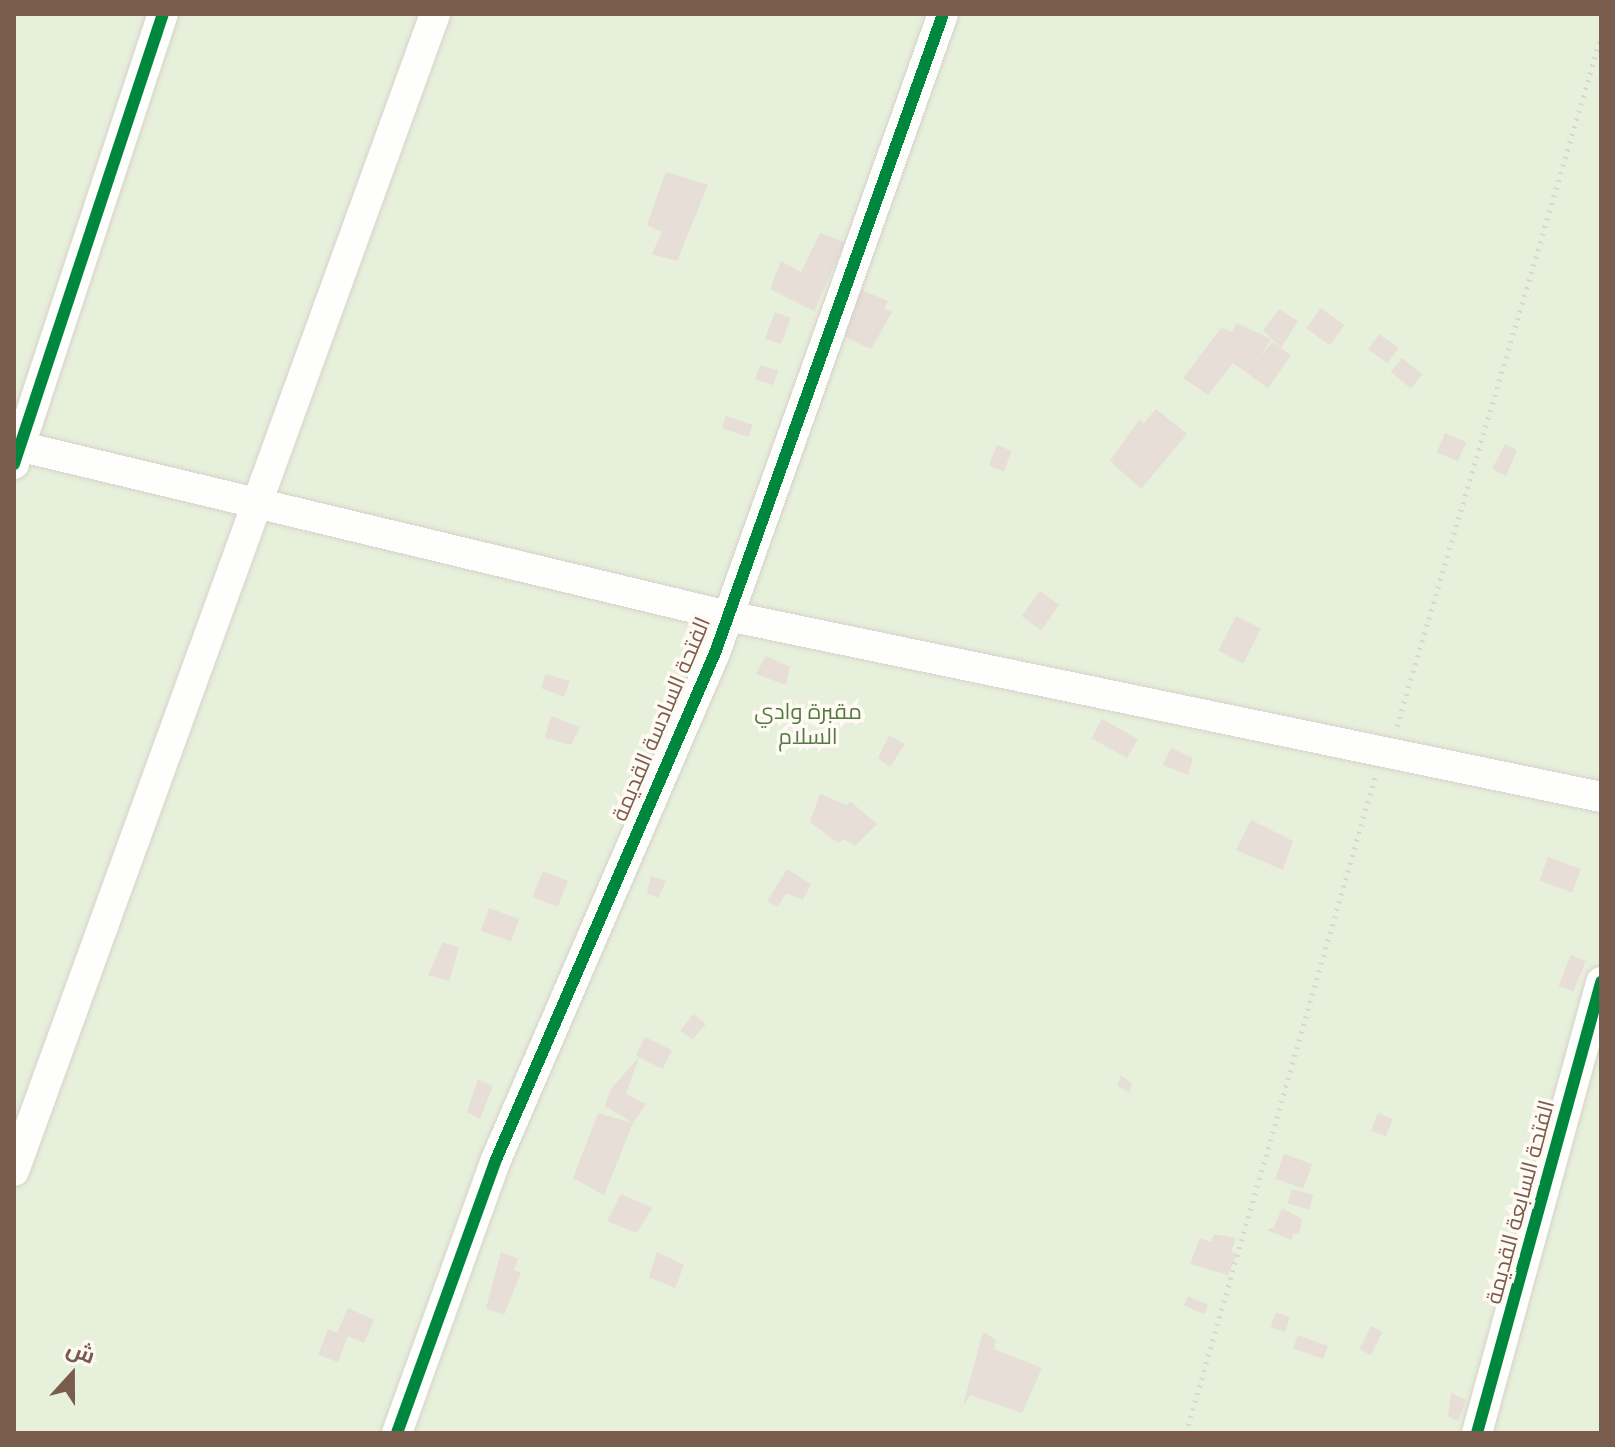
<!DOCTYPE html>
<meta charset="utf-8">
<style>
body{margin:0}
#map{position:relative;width:1615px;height:1447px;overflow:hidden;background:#f9f5f0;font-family:"Fira Sans Condensed",Cairo,sans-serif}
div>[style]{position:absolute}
.green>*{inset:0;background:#e7f0db;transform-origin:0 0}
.building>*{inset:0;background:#e6ded7;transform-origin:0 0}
.path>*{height:5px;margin-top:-2.5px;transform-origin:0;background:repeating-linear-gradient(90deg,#dcd5d0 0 2px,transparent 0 8px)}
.roads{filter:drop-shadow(0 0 2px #d7d1cb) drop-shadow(0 0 2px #d7d1cb)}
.minor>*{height:30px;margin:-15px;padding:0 15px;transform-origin:15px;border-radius:15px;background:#fefefd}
.cycleway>*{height:12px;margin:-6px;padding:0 6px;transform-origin:6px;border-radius:6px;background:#00873e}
span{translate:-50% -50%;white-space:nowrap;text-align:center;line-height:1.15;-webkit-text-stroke:7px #fffaf3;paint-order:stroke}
.park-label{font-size:22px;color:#537a41}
.street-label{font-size:22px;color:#7a5c4d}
.frame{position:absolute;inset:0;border:16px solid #7a5c4d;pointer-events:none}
.north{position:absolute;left:32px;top:1335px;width:80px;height:80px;-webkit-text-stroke:6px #fffaf3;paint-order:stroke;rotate:21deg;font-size:22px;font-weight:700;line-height:32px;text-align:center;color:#7a5c4d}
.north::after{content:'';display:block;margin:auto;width:28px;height:36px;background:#7a5c4d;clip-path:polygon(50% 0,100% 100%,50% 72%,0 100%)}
</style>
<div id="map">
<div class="green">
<i style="left:14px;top:14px;width:1587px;height:1419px"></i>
</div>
<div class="building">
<i style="clip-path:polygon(666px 172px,708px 185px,677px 261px,652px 254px,662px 232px,647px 225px)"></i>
<i style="clip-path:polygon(820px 233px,845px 242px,814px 311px,770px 289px,781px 261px,801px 272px)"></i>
<i style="clip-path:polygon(857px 288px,888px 301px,884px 309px,892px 312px,871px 349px,837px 333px)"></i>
<i style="left:1321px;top:308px;width:29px;height:25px;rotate:36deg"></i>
<i style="clip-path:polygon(1279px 309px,1298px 321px,1281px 348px,1263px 330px)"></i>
<i style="left:775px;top:312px;width:17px;height:28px;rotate:21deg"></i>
<i style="clip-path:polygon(1237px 323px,1271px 339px,1258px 359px,1272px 342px,1291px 355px,1268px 388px,1233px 363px,1208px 395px,1183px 378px,1221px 328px,1232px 332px)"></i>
<i style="left:1379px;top:334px;width:24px;height:19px;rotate:35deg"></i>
<i style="left:1402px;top:358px;width:26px;height:18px;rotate:39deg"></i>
<i style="left:760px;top:365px;width:19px;height:15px;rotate:18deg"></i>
<i style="clip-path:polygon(1156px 409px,1187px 434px,1141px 489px,1110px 461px,1139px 420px,1144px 423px)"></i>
<i style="left:726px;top:416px;width:28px;height:13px;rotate:18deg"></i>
<i style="left:1445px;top:433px;width:23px;height:21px;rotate:23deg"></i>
<i style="clip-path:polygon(1505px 444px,1517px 450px,1506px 476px,1492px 469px)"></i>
<i style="left:997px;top:445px;width:16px;height:22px;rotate:22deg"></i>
<i style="left:1040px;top:591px;width:24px;height:31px;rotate:36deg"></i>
<i style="left:1236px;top:616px;width:28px;height:39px;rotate:27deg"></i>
<i style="clip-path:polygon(766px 656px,790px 667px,786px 685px,756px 674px)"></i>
<i style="clip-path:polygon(545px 674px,570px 681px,564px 697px,541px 688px)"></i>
<i style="clip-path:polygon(551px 716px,580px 727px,571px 745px,545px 738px)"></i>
<i style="left:1102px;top:719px;width:41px;height:22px;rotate:29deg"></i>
<i style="clip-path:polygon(889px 735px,905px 744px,890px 767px,878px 758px)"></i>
<i style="clip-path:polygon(1171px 748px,1193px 758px,1188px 775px,1163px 765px)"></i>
<i style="clip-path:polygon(820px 794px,847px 805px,850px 801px,877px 824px,855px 846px,844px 839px,838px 843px,810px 822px)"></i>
<i style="clip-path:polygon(1251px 820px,1293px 841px,1283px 870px,1236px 850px)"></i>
<i style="left:1548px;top:857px;width:35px;height:25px;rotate:20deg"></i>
<i style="clip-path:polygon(787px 869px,811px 884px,803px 900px,786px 893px,778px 907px,767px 901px)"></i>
<i style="left:543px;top:871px;width:27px;height:28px;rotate:22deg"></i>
<i style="clip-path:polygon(651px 876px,666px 881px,658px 898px,647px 893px)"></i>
<i style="left:489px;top:908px;width:32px;height:24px;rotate:20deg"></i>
<i style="clip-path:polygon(443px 942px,459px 948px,449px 981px,428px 975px)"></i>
<i style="left:1571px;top:955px;width:16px;height:33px;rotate:22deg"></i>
<i style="clip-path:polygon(693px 1014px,706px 1024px,693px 1039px,680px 1031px)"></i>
<i style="left:645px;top:1037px;width:30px;height:21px;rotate:26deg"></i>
<i style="clip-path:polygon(639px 1057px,626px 1094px,646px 1104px,633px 1123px,604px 1195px,573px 1178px,598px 1113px,633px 1123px,605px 1106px,611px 1089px)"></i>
<i style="clip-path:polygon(1121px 1075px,1132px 1084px,1129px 1092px,1117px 1086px)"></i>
<i style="clip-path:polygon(478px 1079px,493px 1086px,480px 1119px,467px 1112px)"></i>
<i style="left:1378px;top:1113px;width:16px;height:19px;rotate:22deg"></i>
<i style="left:1284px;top:1154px;width:30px;height:26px;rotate:20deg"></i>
<i style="left:1292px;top:1189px;width:22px;height:15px;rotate:16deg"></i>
<i style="clip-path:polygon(621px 1194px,652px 1208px,637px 1233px,607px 1221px)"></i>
<i style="clip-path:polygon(1282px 1208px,1302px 1219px,1299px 1234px,1294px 1233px,1291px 1240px,1267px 1230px,1274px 1227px)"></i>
<i style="clip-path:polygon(1214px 1234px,1236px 1238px,1231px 1252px,1237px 1254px,1228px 1275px,1190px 1264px,1200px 1238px,1211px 1242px)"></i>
<i style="clip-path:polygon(501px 1252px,518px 1259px,514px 1270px,521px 1273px,504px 1315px,486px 1308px)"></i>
<i style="clip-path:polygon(657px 1252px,684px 1265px,675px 1288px,649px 1277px)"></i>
<i style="left:1188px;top:1296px;width:22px;height:10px;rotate:24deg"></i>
<i style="clip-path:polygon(348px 1308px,374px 1320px,364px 1343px,348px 1336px,338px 1362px,318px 1355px,328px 1329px,337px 1333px)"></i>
<i style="left:1276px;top:1312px;width:15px;height:16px;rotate:20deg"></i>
<i style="left:1371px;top:1326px;width:13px;height:26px;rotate:27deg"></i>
<i style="clip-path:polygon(983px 1332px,996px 1340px,994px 1349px,1042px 1368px,1022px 1413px,970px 1395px,963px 1406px)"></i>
<i style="left:1298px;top:1335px;width:32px;height:14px;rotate:20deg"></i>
<i style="clip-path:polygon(1451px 1393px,1466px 1400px,1458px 1421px,1448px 1416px)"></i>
</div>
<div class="path">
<i style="left:1397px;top:726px;width:719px;rotate:-73.51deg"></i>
<i style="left:1186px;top:1433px;width:683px;rotate:-73.93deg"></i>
</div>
<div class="roads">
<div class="minor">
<i style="left:14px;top:445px;width:734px;rotate:13.47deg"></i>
<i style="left:728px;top:616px;width:892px;rotate:11.71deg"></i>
<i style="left:14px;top:464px;width:474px;rotate:-71.7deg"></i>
<i style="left:14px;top:1171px;width:1231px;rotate:-70deg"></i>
<i style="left:397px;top:1433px;width:288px;rotate:-70.1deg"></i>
<i style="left:495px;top:1162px;width:555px;rotate:-66.63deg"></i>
<i style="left:715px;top:653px;width:678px;rotate:-70.36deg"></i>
<i style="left:1477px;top:1433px;width:468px;rotate:-74.6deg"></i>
</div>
</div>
<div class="cycleway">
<i style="left:14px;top:464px;width:474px;rotate:-71.7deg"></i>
<i style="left:397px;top:1433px;width:288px;rotate:-70.1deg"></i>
<i style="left:495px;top:1162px;width:555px;rotate:-66.63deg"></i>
<i style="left:715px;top:653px;width:678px;rotate:-70.36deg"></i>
<i style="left:1477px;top:1433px;width:468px;rotate:-74.6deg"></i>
</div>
<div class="park-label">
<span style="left:808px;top:724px">مقبرة وادي<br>السلام</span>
</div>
<div class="street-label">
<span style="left:661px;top:719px;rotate:-67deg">الفتحة السادسة القديمة</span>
<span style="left:1520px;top:1202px;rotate:-75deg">الفتحة السابعة القديمة</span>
</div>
<div class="frame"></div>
<div class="north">ش</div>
</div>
